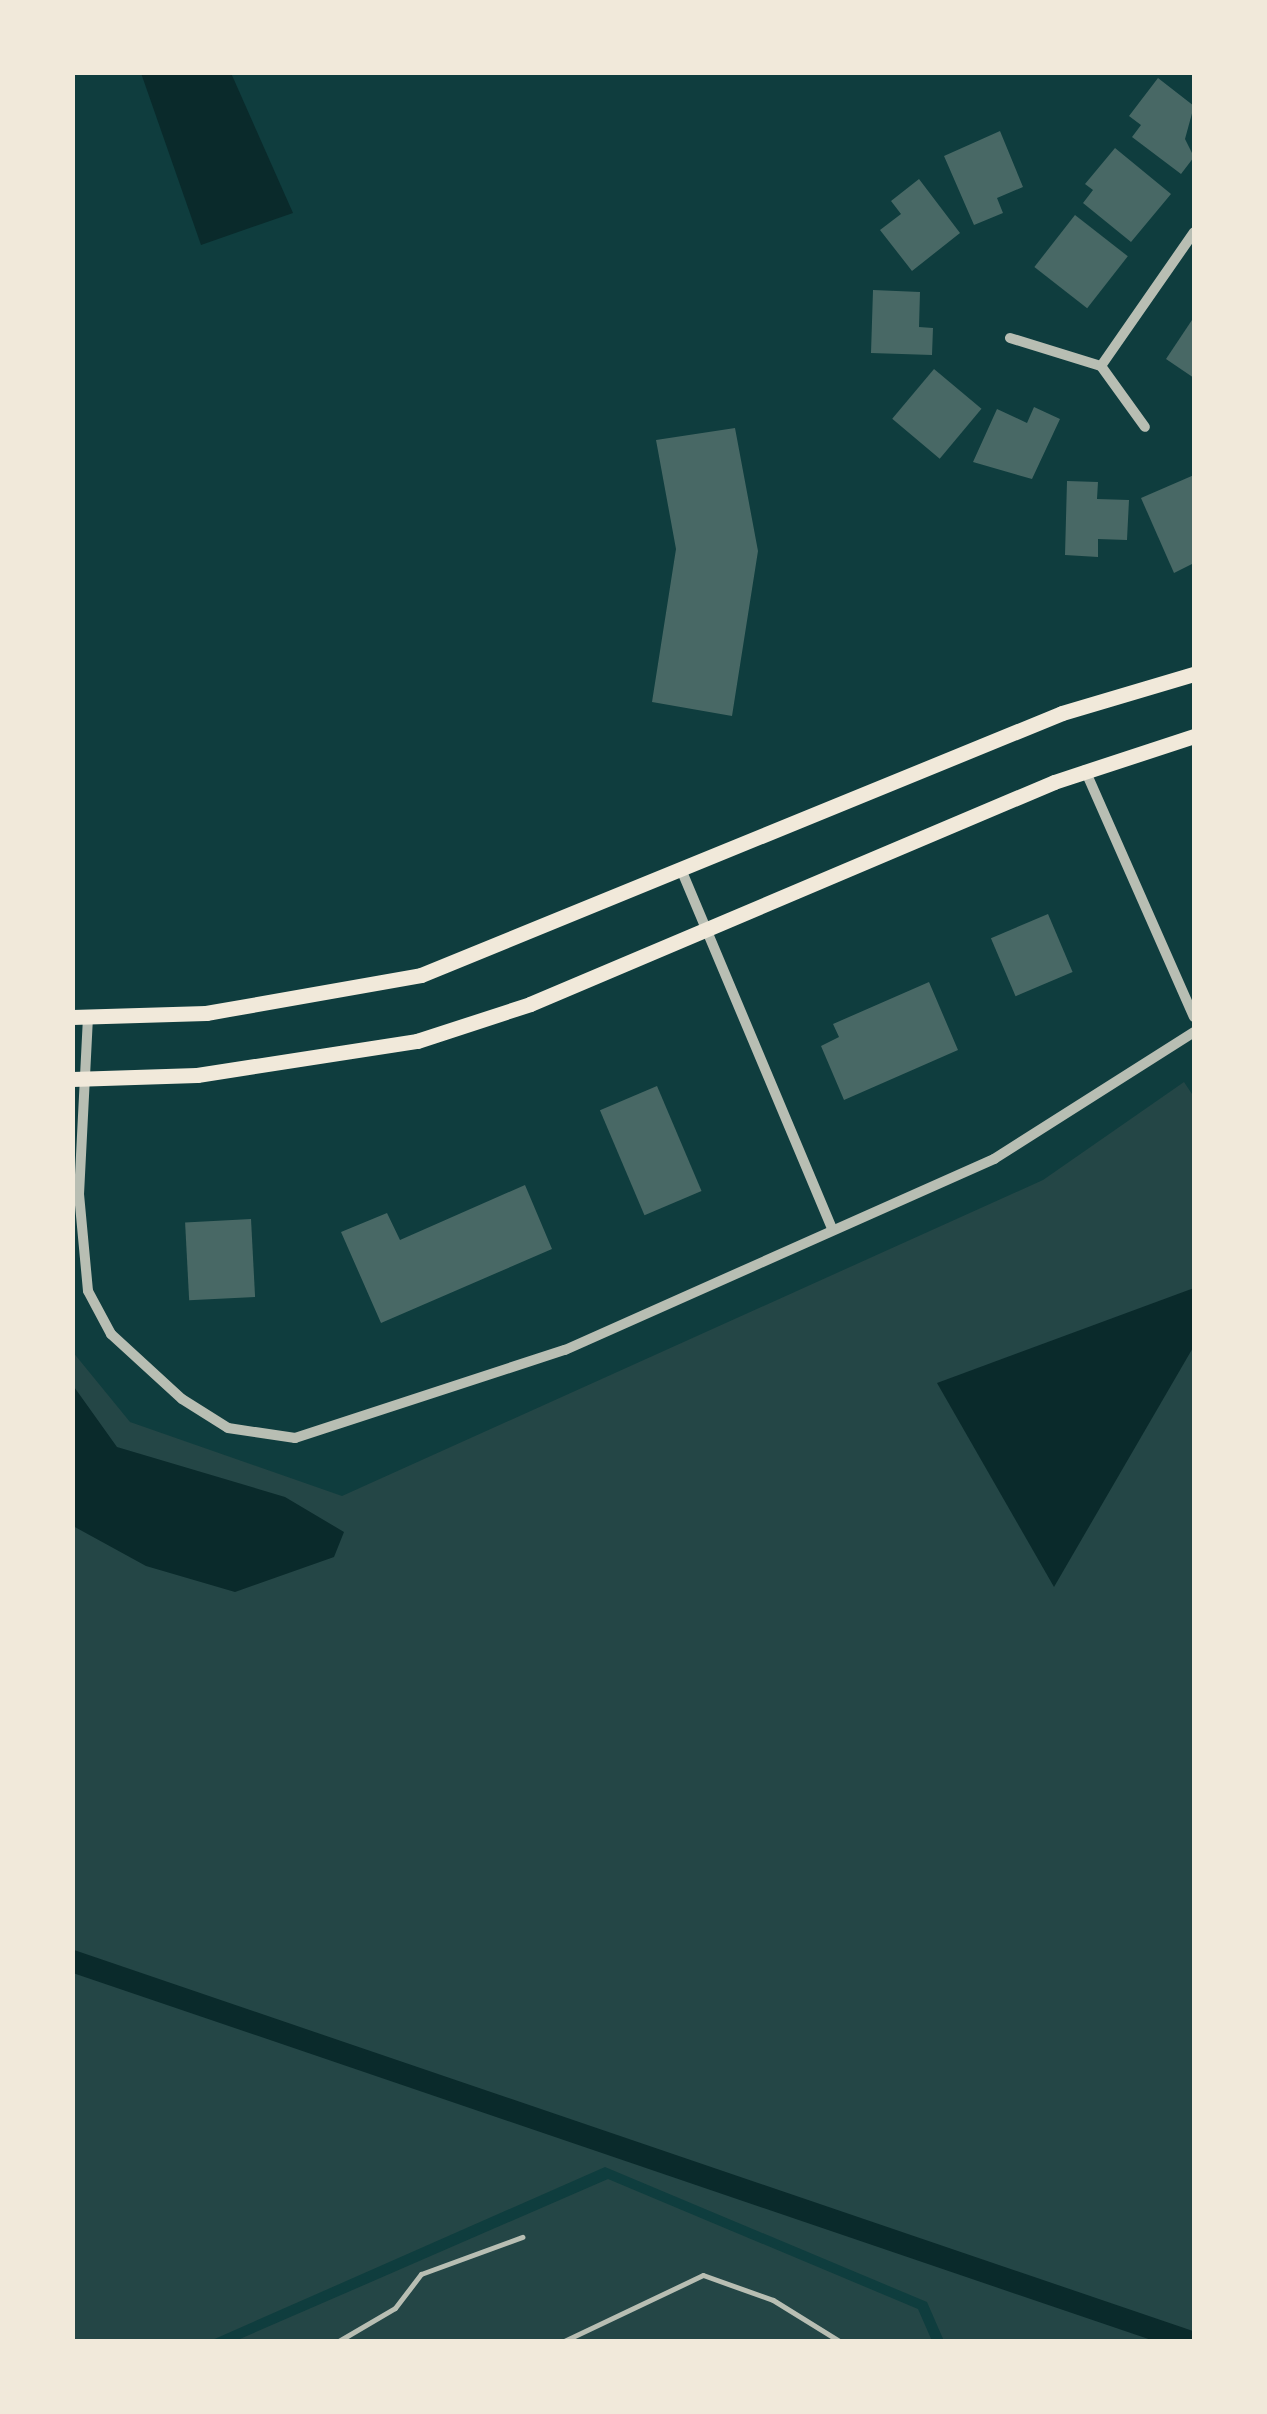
<!DOCTYPE html>
<style>
body{margin:0}
#map{position:relative;width:1267px;height:2414px;overflow:hidden;background:#0f3d3e;font-family:"IBM Plex Sans",sans-serif}
div>[style]{position:absolute}
.green>*{inset:0;background:#244646}
.water>*{inset:0;background:#0a2a2b}
.canal>*{height:22px;margin:-11px;padding:0 11px;transform-origin:11px;border-radius:11px;background:#0a2a2b}
.building>*{inset:0;background:#486865;transform-origin:0 0}
.service>*{height:5px;margin:-2.5px;padding:0 2.5px;transform-origin:2.5px;border-radius:2.5px;background:#b8beb3}
.minor>*{height:10px;margin:-5px;padding:0 5px;transform-origin:5px;border-radius:5px;background:#b8beb3}
.primary>*{height:15px;margin:-7.5px;padding:0 7.5px;transform-origin:7.5px;border-radius:7.5px;background:#f1e9da}
span{translate:-50% -50%;white-space:nowrap;text-align:center;line-height:1.15;-webkit-text-stroke:8px #f1e9da;paint-order:stroke}
.frame{position:absolute;inset:0;border:75px solid #f1e9da;pointer-events:none}
</style>
<div id="map">
<div class="green">
<i style="clip-path:polygon(1184px 1082px,1194px 1097px,1194px 2341px,944px 2341px,927px 2302px,605px 2167px,210px 2341px,73px 2341px,72px 1351px,130px 1422px,342px 1496px,1043px 1180px)"></i>
<i style="clip-path:polygon(608px 2179px,918px 2309px,932px 2341px,233px 2342px)"></i>
</div>
<div class="water">
<i style="clip-path:polygon(141px 73px,231px 73px,293px 213px,201px 245px)"></i>
<i style="clip-path:polygon(1194px 1288px,1194px 1346px,1054px 1587px,937px 1383px)"></i>
<i style="clip-path:polygon(72px 1384px,117px 1447px,285px 1497px,344px 1532px,334px 1557px,235px 1592px,146px 1566px,73px 1526px)"></i>
</div>
<div class="canal">
<i style="left:72px;top:1961px;width:1182px;rotate:18.8deg"></i>
</div>
<div class="building">
<i style="clip-path:polygon(1158px 78px,1194px 106px,1185px 139px,1194px 157px,1181px 174px,1132px 137px,1141px 125px,1129px 116px)"></i>
<i style="clip-path:polygon(1000px 131px,1023px 187px,997px 198px,1003px 213px,974px 225px,944px 156px)"></i>
<i style="clip-path:polygon(1115px 148px,1171px 194px,1131px 242px,1083px 203px,1093px 190px,1085px 184px)"></i>
<i style="clip-path:polygon(919px 179px,960px 233px,912px 271px,880px 230px,901px 214px,891px 201px)"></i>
<i style="left:1075px;top:215px;width:67px;height:66px;rotate:38deg"></i>
<i style="clip-path:polygon(873px 290px,920px 292px,919px 327px,933px 328px,932px 355px,871px 353px)"></i>
<i style="clip-path:polygon(1194px 317px,1194px 378px,1166px 359px)"></i>
<i style="left:934px;top:369px;width:62px;height:65px;rotate:40deg"></i>
<i style="clip-path:polygon(1034px 407px,1060px 419px,1032px 479px,973px 462px,997px 409px,1027px 423px)"></i>
<i style="clip-path:polygon(735px 428px,758px 551px,732px 716px,652px 702px,676px 549px,656px 440px)"></i>
<i style="clip-path:polygon(1194px 475px,1194px 563px,1174px 573px,1141px 498px)"></i>
<i style="clip-path:polygon(1067px 481px,1098px 482px,1097px 499px,1129px 500px,1127px 540px,1098px 539px,1098px 557px,1065px 555px)"></i>
<i style="left:1048px;top:914px;width:63px;height:62px;rotate:67deg"></i>
<i style="clip-path:polygon(929px 982px,958px 1050px,844px 1100px,821px 1046px,839px 1037px,833px 1024px)"></i>
<i style="left:657px;top:1086px;width:114px;height:62px;rotate:67deg"></i>
<i style="clip-path:polygon(525px 1185px,552px 1249px,381px 1323px,341px 1232px,387px 1213px,400px 1240px)"></i>
<i style="left:251px;top:1219px;width:78px;height:66px;rotate:87deg"></i>
</div>
<div class="service">
<i style="left:337px;top:2342px;width:67px;rotate:-30.4deg"></i>
<i style="left:395px;top:2308px;width:43px;rotate:-52.6deg"></i>
<i style="left:421px;top:2274px;width:108px;rotate:-20.1deg"></i>
<i style="left:562px;top:2342px;width:156px;rotate:-25.4deg"></i>
<i style="left:703px;top:2275px;width:74px;rotate:19.7deg"></i>
<i style="left:773px;top:2300px;width:80px;rotate:31.7deg"></i>
</div>
<div class="minor">
<i style="left:1010px;top:338px;width:95px;rotate:17.1deg"></i>
<i style="left:1101px;top:366px;width:163px;rotate:-55.2deg"></i>
<i style="left:1101px;top:366px;width:75px;rotate:54.2deg"></i>
<i style="left:1085px;top:770px;width:270px;rotate:66.2deg"></i>
<i style="left:683px;top:874px;width:386px;rotate:67.2deg"></i>
<i style="left:88px;top:1017px;width:177px;rotate:92.9deg"></i>
<i style="left:79px;top:1194px;width:97px;rotate:84.7deg"></i>
<i style="left:88px;top:1291px;width:49px;rotate:61.9deg"></i>
<i style="left:111px;top:1334px;width:96px;rotate:42.5deg"></i>
<i style="left:182px;top:1399px;width:54px;rotate:32.2deg"></i>
<i style="left:228px;top:1428px;width:68px;rotate:8.5deg"></i>
<i style="left:295px;top:1438px;width:284px;rotate:-18.1deg"></i>
<i style="left:565px;top:1350px;width:470px;rotate:-24deg"></i>
<i style="left:994px;top:1159px;width:237px;rotate:-32.4deg"></i>
</div>
<div class="primary">
<i style="left:72px;top:1017px;width:134px;rotate:-1.7deg"></i>
<i style="left:206px;top:1013px;width:218px;rotate:-10deg"></i>
<i style="left:421px;top:975px;width:692px;rotate:-22.23deg"></i>
<i style="left:1062px;top:713px;width:138px;rotate:-16.5deg"></i>
<i style="left:72px;top:1079px;width:125px;rotate:-1.8deg"></i>
<i style="left:197px;top:1075px;width:223px;rotate:-8.8deg"></i>
<i style="left:417px;top:1041px;width:119px;rotate:-18.1deg"></i>
<i style="left:530px;top:1004px;width:569px;rotate:-22.96deg"></i>
<i style="left:1054px;top:782px;width:147px;rotate:-18.2deg"></i>
</div>
<div class="frame"></div>
</div>
